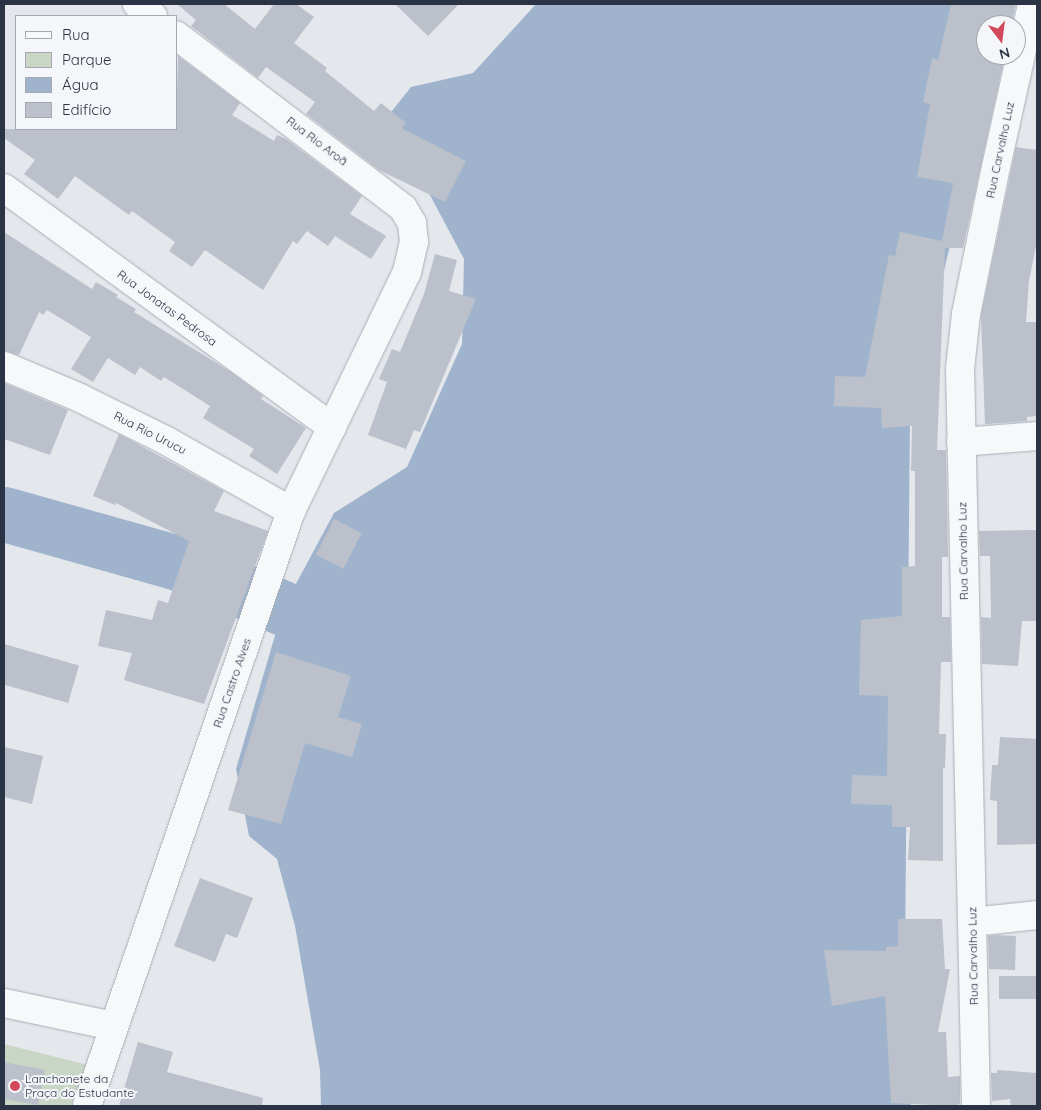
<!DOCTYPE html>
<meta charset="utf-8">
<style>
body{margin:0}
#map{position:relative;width:1041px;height:1110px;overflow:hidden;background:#e4e7ec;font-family:Quicksand,sans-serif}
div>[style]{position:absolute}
.green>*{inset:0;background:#c9d6c5}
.water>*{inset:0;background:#9fb4cc}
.river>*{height:55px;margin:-27.5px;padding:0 27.5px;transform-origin:27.5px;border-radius:27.5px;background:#9fb4cc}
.building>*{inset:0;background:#bbc0ca;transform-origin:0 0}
.roads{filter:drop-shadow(0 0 1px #a9aeb7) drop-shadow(0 0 1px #a9aeb7)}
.street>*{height:28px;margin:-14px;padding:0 14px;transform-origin:14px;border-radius:14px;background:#f7f8fa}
.dots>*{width:14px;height:14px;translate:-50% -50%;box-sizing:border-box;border:2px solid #f4f6f9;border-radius:50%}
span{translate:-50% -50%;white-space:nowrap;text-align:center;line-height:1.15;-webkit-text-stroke:4px #f4f6f9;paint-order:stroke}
.street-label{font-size:12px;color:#2b3445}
.poi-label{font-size:12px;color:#2b3445}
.left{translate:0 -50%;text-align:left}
.frame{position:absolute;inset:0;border:5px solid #2b3445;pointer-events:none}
.legend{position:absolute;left:15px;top:15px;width:162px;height:115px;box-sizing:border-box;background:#f4f6f9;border:1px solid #a4a8b1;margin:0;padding:6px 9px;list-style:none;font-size:15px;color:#2b3445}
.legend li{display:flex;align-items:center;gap:10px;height:25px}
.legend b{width:25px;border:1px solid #a4a8b1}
.north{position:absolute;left:976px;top:15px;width:50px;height:50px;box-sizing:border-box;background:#f4f6f9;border:1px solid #a4a8b1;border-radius:50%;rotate:165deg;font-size:14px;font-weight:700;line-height:20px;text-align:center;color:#2b3445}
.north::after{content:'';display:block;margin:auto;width:18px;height:22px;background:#d1495b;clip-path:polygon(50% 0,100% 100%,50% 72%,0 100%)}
</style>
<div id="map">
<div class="green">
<i style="clip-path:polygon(4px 1044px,96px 1067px,80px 1106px,4px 1106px)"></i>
</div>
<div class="water">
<i style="clip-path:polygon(536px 4px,983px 4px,972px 154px,910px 412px,905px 957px,911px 1106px,321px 1106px,320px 1070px,295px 926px,277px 859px,249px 836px,236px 769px,283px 608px,334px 513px,407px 467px,462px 344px,464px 259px,388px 116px,411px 87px,473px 73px)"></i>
</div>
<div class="river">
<i style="left:4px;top:514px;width:181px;rotate:15.7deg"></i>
<i style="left:178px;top:563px;width:114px;rotate:23.2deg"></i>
</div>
<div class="building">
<i style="clip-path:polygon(177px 4px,224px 4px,255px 29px,274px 4px,296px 4px,314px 17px,294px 43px,327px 68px,325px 71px,374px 111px,381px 103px,406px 123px,401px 128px,466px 161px,445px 202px,379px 170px,306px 114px,315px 102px,266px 67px,258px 78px,191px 26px,196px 20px)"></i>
<i style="clip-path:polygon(395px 4px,459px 4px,428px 36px)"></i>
<i style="clip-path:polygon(951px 4px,1016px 4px,1011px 25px,986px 25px,986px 55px,1005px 55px,963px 248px,945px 248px,937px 450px,946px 450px,948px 557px,942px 557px,942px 617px,950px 617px,951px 662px,941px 662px,939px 734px,946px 734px,945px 768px,943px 768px,943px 861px,908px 860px,910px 827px,892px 827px,892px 805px,851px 804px,852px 775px,887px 776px,888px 696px,859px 695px,861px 620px,902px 616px,902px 567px,915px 566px,915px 471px,911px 471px,912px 426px,882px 428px,881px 408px,834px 406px,835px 376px,865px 377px,889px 255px,895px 256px,900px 232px,942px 241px,953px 183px,917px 177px,930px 104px,923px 102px,932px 58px,938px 60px)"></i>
<i style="clip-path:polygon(178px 56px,240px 103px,232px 115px,274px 141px,277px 135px,286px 139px,362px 196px,350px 214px,386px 236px,371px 259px,335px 236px,328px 246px,307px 231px,297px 244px,293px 241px,263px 290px,205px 250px,192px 267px,169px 251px,175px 242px,132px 211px,129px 215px,75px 176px,58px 199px,24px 174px,35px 160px,4px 138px,4px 129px,176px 129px)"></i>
<i style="clip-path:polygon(1016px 147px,1037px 150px,1037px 241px,1029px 281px,1026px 322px,1037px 322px,1037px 416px,1027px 417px,1027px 421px,985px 424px,981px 316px)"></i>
<i style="clip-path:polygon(4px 232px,92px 289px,96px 282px,118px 295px,116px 297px,136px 309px,134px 312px,231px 372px,263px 396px,261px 399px,306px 428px,277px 474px,249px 456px,254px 449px,203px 418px,210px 406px,164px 377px,161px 381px,140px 367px,135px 375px,108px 358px,93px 382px,71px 369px,91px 337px,47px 310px,43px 315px,39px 312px,19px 355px,4px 351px)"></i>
<i style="clip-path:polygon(435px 254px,457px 260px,449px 291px,476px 299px,420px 432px,414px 430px,406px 449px,368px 435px,387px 382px,379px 379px,392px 349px,400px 352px,424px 294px)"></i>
<i style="clip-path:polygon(4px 383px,68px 410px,50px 455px,4px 439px)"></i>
<i style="clip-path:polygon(119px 434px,224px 491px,214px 511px,268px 531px,204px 704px,124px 680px,132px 653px,98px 646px,106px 610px,152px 620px,158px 600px,168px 603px,189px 541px,116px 503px,115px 505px,93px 496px)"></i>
<i style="left:334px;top:519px;width:31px;height:40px;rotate:27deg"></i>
<i style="clip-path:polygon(1037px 530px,1037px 621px,1022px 621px,1018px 666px,982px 664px,981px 617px,991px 618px,990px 556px,980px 556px,979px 531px)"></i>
<i style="left:4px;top:644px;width:78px;height:39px;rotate:16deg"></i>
<i style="clip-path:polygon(276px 652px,351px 676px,338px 717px,362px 724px,352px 757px,305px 743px,281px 824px,228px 810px)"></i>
<i style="clip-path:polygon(1000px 737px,1037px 739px,1037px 844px,997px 845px,997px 801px,990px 800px,992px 765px,998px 765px)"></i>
<i style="clip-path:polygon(4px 747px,43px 756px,32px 804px,4px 797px)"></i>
<i style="clip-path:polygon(200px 878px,253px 898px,237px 938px,226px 934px,215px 962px,174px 946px)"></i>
<i style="clip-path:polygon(898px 919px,942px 919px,945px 969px,950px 969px,938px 1032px,946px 1032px,948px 1077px,960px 1076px,960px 1104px,955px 1106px,891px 1103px,885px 996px,832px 1006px,824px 950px,886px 951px,886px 947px,898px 946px)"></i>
<i style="clip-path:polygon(996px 935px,1016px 936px,1015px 970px,989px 969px,988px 936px)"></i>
<i style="left:1037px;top:976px;width:23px;height:38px;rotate:90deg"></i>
<i style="clip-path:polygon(138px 1042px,173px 1052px,167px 1072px,263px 1098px,262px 1106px,119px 1106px)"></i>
<i style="clip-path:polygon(4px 1062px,45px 1070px,38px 1105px,4px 1099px)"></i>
<i style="clip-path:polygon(997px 1070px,1037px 1073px,1037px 1106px,1011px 1106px,1010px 1099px,992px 1101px,991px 1073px,997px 1073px)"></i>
</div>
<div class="roads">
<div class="street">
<i style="left:137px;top:4px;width:20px;rotate:37deg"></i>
<i style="left:4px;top:188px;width:406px;rotate:36.1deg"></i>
<i style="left:4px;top:366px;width:80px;rotate:22.7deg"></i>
<i style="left:78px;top:397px;width:97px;rotate:26.3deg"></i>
<i style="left:165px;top:440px;width:145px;rotate:29.4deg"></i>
<i style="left:961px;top:442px;width:76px;rotate:-4.5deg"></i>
<i style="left:972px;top:922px;width:65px;rotate:-6.1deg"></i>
<i style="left:4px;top:1003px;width:111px;rotate:11.9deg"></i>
<i style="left:87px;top:1106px;width:629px;rotate:-71.08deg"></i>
<i style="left:291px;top:511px;width:266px;rotate:-64.1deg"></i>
<i style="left:407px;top:272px;width:31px;rotate:-77deg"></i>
<i style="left:414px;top:242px;width:19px;rotate:-96deg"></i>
<i style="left:412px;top:223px;width:17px;rotate:-121deg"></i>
<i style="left:403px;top:208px;width:285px;rotate:-142.7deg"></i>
<i style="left:976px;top:1106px;width:737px;rotate:-91.24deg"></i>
<i style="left:960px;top:369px;width:55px;rotate:-83.8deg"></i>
<i style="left:966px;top:314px;width:150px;rotate:-78.5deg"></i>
<i style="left:996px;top:167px;width:167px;rotate:-77.5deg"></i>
</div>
</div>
<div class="dots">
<i style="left:15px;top:1086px;background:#d1495b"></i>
</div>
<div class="street-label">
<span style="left:317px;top:141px;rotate:37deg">Rua Rio Aroã</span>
<span style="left:1000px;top:150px;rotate:-78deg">Rua Carvalho Luz</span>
<span style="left:167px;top:308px;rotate:36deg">Rua Jonatas Pedrosa</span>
<span style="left:150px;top:433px;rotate:27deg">Rua Rio Urucu</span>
<span style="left:963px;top:551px;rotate:-91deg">Rua Carvalho Luz</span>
<span style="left:232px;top:683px;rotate:-71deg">Rua Castro Alves</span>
<span style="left:973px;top:956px;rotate:-91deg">Rua Carvalho Luz</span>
</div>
<div class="poi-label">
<span class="left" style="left:25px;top:1086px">Lanchonete da<br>Praça do Estudante</span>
</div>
<div class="frame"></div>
<ul class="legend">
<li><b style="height:6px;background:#f7f8fa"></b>Rua</li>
<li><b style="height:14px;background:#c9d6c5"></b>Parque</li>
<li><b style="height:14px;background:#9fb4cc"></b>Água</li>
<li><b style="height:14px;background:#bbc0ca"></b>Edifício</li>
</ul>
<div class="north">N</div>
</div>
